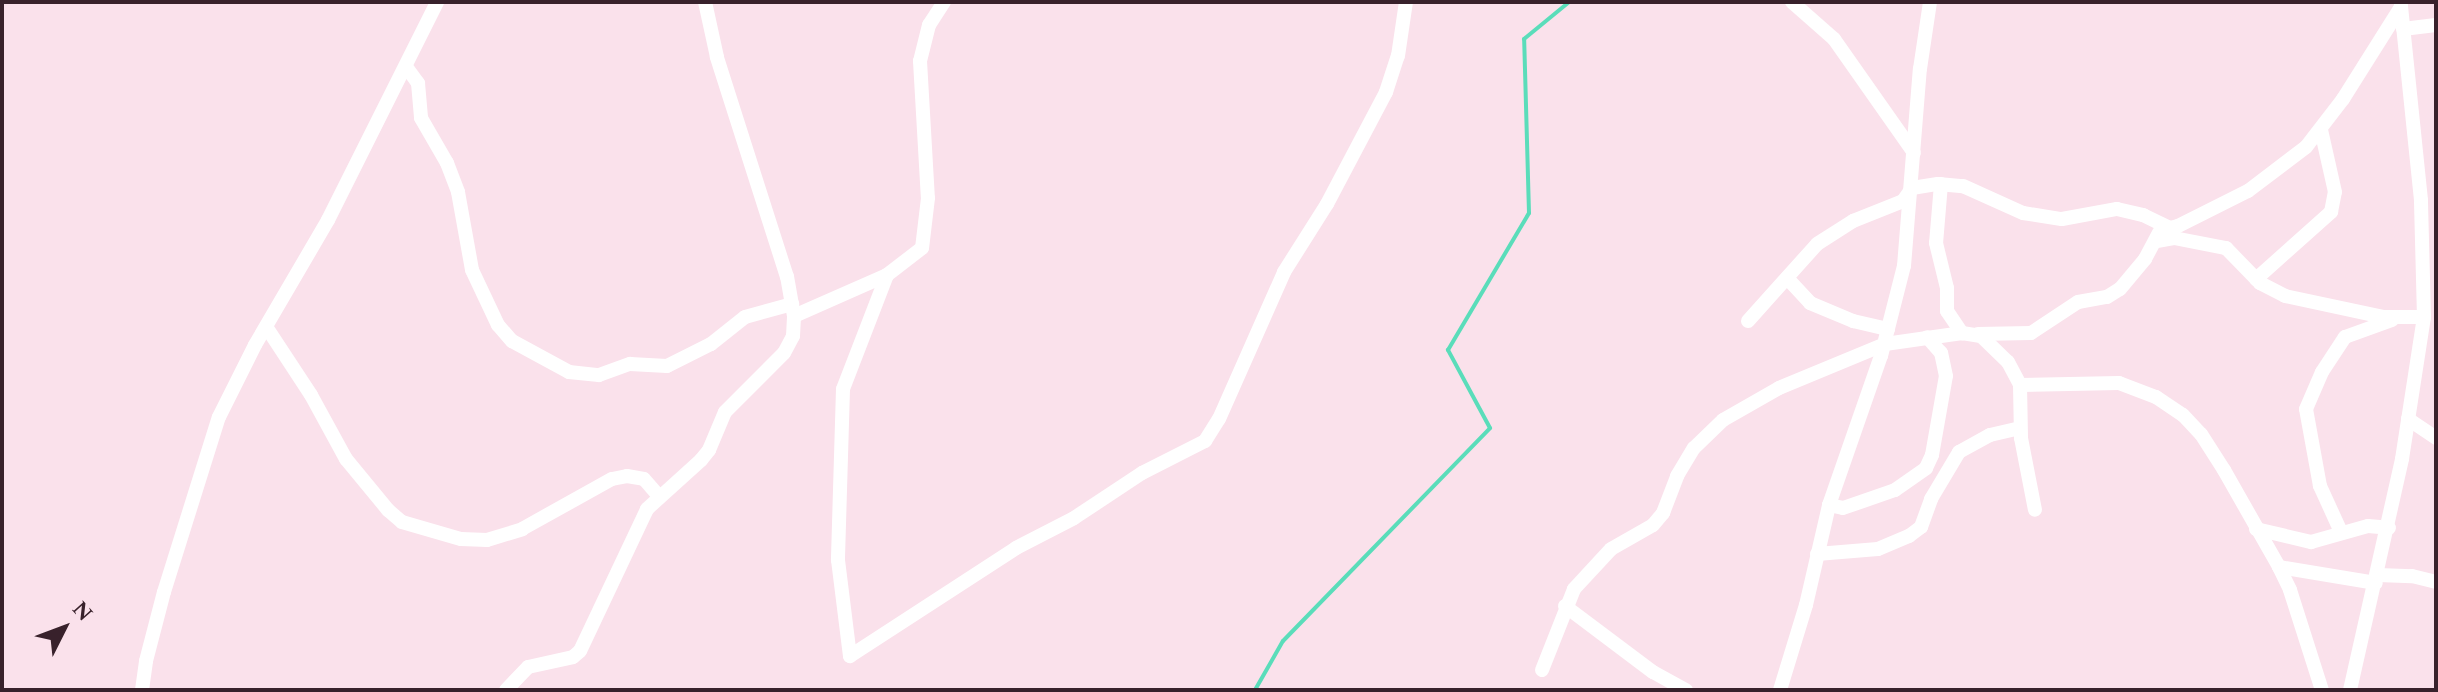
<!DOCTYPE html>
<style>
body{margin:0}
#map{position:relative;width:2438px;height:692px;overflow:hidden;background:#fae1eb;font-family:Spectral,serif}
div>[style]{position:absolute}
.stream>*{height:4px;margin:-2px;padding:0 2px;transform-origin:2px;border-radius:2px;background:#5addba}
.street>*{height:14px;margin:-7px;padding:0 7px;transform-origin:7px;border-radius:7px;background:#fff}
span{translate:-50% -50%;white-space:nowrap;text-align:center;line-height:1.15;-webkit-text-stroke:6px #fae1eb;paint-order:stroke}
.frame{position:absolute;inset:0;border:4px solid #38212b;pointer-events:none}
.north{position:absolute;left:24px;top:588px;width:80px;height:80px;-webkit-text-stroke:6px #fae1eb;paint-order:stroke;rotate:48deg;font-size:22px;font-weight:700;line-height:32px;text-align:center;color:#38212b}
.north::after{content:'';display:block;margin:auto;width:28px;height:36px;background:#38212b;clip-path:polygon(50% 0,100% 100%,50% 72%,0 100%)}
</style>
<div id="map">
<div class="stream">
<i style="left:1255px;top:690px;width:56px;rotate:-60.3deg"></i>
<i style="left:1283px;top:641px;width:297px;rotate:-45.8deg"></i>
<i style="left:1490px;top:428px;width:89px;rotate:-118.3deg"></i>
<i style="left:1448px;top:350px;width:159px;rotate:-59.4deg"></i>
<i style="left:1529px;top:213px;width:174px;rotate:-91.6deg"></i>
<i style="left:1524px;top:39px;width:58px;rotate:-39.4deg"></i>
</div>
<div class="street">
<i style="left:944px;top:2px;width:27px;rotate:123deg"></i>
<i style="left:929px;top:25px;width:37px;rotate:104deg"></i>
<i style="left:920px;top:61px;width:137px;rotate:86.7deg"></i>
<i style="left:928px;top:198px;width:50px;rotate:96.8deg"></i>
<i style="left:922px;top:248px;width:44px;rotate:142.4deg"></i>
<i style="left:887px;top:275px;width:122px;rotate:111.1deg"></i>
<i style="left:843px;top:389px;width:171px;rotate:91.7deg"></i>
<i style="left:838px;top:560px;width:97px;rotate:82.9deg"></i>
<i style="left:850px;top:656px;width:198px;rotate:-33deg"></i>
<i style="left:1016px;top:548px;width:65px;rotate:-27.3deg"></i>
<i style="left:1074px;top:518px;width:82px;rotate:-33.5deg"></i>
<i style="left:1142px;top:473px;width:71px;rotate:-26.9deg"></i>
<i style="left:1205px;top:441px;width:26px;rotate:-58deg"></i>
<i style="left:1219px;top:419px;width:161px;rotate:-66.1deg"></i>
<i style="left:1284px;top:272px;width:80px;rotate:-57.7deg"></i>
<i style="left:1327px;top:204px;width:127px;rotate:-62.2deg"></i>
<i style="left:1386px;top:92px;width:38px;rotate:-72deg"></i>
<i style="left:1398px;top:56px;width:55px;rotate:-81.6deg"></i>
<i style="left:1792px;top:2px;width:56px;rotate:41.4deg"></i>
<i style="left:1834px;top:39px;width:139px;rotate:54.9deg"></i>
<i style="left:2403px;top:29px;width:33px;rotate:-7deg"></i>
<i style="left:407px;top:68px;width:19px;rotate:54deg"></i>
<i style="left:418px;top:83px;width:35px;rotate:85deg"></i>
<i style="left:421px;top:118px;width:52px;rotate:60deg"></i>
<i style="left:447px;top:163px;width:31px;rotate:69deg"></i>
<i style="left:458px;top:192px;width:79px;rotate:79.8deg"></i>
<i style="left:472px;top:270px;width:61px;rotate:64.7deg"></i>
<i style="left:498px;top:325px;width:21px;rotate:49deg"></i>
<i style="left:512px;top:341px;width:65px;rotate:28.5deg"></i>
<i style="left:569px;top:372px;width:30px;rotate:6deg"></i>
<i style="left:599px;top:375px;width:33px;rotate:-20deg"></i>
<i style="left:630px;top:364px;width:37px;rotate:3deg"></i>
<i style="left:667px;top:366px;width:49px;rotate:-26.6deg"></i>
<i style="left:711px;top:344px;width:43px;rotate:-38.5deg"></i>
<i style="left:745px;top:317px;width:49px;rotate:-15.5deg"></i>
<i style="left:1941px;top:184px;width:59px;rotate:94.8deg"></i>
<i style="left:1936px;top:243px;width:46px;rotate:76.3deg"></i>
<i style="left:1947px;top:288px;width:23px;rotate:90deg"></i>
<i style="left:1947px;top:311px;width:27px;rotate:56deg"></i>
<i style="left:2157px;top:241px;width:17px;rotate:-10deg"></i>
<i style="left:2174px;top:238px;width:53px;rotate:10.9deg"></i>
<i style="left:2226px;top:248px;width:49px;rotate:45.8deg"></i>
<i style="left:2260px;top:283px;width:28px;rotate:27deg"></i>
<i style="left:2285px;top:296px;width:100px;rotate:12.1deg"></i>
<i style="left:2383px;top:317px;width:41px"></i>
<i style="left:1787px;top:278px;width:34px;rotate:47deg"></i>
<i style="left:1810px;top:303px;width:47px;rotate:22.7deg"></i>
<i style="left:1853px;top:321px;width:36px;rotate:13deg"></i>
<i style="left:2256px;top:279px;width:101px;rotate:-41.8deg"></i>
<i style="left:2331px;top:212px;width:20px;rotate:-79deg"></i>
<i style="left:2335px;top:192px;width:64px;rotate:-102.7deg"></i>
<i style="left:794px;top:316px;width:102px;rotate:-23.8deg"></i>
<i style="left:1748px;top:321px;width:103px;rotate:-48.1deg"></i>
<i style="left:1817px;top:244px;width:43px;rotate:-32.6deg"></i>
<i style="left:1853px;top:221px;width:54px;rotate:-21.8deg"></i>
<i style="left:1903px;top:201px;width:16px;rotate:-55deg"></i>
<i style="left:1912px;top:188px;width:26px;rotate:-9deg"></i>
<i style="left:1938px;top:184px;width:25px;rotate:5deg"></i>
<i style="left:1963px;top:186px;width:66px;rotate:24.2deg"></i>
<i style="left:2023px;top:213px;width:39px;rotate:9deg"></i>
<i style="left:2062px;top:219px;width:56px;rotate:-10.3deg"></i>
<i style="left:2117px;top:209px;width:27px;rotate:13deg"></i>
<i style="left:2143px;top:215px;width:30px;rotate:26deg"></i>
<i style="left:2170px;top:228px;width:8px;rotate:-14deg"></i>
<i style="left:2178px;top:226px;width:78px;rotate:-26.6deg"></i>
<i style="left:2248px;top:191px;width:73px;rotate:-37.2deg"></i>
<i style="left:2306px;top:147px;width:61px;rotate:-52.4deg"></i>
<i style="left:2343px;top:99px;width:109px;rotate:-57.8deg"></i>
<i style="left:267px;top:328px;width:80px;rotate:56.7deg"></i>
<i style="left:311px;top:395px;width:73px;rotate:61.3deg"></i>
<i style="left:346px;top:459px;width:66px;rotate:50.5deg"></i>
<i style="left:388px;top:510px;width:18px;rotate:41deg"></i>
<i style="left:402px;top:522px;width:61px;rotate:16.1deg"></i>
<i style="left:461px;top:539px;width:26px;rotate:2deg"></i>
<i style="left:487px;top:540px;width:37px;rotate:-17deg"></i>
<i style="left:522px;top:529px;width:103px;rotate:-29.1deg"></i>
<i style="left:612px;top:479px;width:15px;rotate:-11deg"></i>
<i style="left:627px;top:476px;width:17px;rotate:10deg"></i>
<i style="left:644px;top:479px;width:23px;rotate:49deg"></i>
<i style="left:1978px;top:334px;width:53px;rotate:-1.1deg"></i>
<i style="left:2031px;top:333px;width:56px;rotate:-33.4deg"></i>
<i style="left:2078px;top:302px;width:29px;rotate:-10deg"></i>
<i style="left:2107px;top:297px;width:15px;rotate:-32deg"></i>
<i style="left:2120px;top:289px;width:39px;rotate:-50deg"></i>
<i style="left:2145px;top:259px;width:30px;rotate:-62deg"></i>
<i style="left:2020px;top:385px;width:53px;rotate:88.9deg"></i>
<i style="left:2021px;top:438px;width:73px;rotate:79deg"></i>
<i style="left:2408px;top:419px;width:34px;rotate:34deg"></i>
<i style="left:1829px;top:505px;width:14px;rotate:12deg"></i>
<i style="left:1843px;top:508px;width:55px;rotate:-19.1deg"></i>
<i style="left:1895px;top:490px;width:38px;rotate:-35deg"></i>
<i style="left:1926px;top:468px;width:14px;rotate:-65deg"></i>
<i style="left:1932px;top:455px;width:80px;rotate:-80deg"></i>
<i style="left:1946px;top:376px;width:24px;rotate:-102deg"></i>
<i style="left:1941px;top:353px;width:21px;rotate:-131deg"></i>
<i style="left:2256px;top:529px;width:57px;rotate:13.3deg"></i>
<i style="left:2311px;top:542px;width:59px;rotate:-15.7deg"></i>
<i style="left:2368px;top:526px;width:21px;rotate:5deg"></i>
<i style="left:2341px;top:532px;width:51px;rotate:-114.5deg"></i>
<i style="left:2320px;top:486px;width:78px;rotate:-100.3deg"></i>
<i style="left:2306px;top:409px;width:40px;rotate:-66.6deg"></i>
<i style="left:2322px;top:372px;width:42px;rotate:-56.7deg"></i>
<i style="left:2345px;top:337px;width:50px;rotate:-19.9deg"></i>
<i style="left:1817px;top:554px;width:61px;rotate:-4.7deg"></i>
<i style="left:1878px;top:549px;width:34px;rotate:-23deg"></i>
<i style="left:1909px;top:536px;width:15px;rotate:-37deg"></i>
<i style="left:1921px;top:527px;width:30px;rotate:-70deg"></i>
<i style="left:1931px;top:499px;width:55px;rotate:-59.2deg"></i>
<i style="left:1959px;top:452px;width:35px;rotate:-29deg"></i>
<i style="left:1990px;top:435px;width:31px;rotate:-13deg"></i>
<i style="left:2279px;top:567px;width:98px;rotate:9.4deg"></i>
<i style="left:2378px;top:575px;width:34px;rotate:2deg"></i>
<i style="left:2412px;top:576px;width:25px;rotate:14deg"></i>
<i style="left:1565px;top:606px;width:110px;rotate:36.9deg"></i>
<i style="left:1653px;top:672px;width:38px;rotate:29deg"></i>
<i style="left:1542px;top:670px;width:87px;rotate:-68.4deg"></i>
<i style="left:1574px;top:589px;width:54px;rotate:-47.2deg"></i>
<i style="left:1611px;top:549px;width:48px;rotate:-29.7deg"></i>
<i style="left:1653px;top:525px;width:16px;rotate:-50deg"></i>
<i style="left:1663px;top:513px;width:40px;rotate:-69deg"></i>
<i style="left:1677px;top:476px;width:33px;rotate:-59deg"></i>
<i style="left:1694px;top:448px;width:40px;rotate:-44deg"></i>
<i style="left:1723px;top:420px;width:64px;rotate:-29.7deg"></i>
<i style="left:1779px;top:388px;width:115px;rotate:-22.5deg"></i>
<i style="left:1885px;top:344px;width:78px;rotate:-8.1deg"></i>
<i style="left:1962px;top:333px;width:19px;rotate:9deg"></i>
<i style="left:1981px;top:336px;width:37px;rotate:44deg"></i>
<i style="left:2008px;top:362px;width:26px;rotate:62deg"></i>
<i style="left:2020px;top:385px;width:99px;rotate:-1.2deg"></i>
<i style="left:2119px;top:383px;width:40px;rotate:21deg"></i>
<i style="left:2156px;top:397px;width:32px;rotate:34deg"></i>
<i style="left:2183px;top:415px;width:26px;rotate:47deg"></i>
<i style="left:2201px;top:434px;width:43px;rotate:57.4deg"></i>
<i style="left:2224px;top:470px;width:112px;rotate:60.4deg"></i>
<i style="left:2279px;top:567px;width:25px;rotate:64deg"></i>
<i style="left:2290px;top:590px;width:105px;rotate:72.3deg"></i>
<i style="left:142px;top:690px;width:29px;rotate:-82deg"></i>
<i style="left:146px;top:661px;width:71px;rotate:-75.4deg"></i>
<i style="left:164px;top:592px;width:183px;rotate:-72.6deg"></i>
<i style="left:219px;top:417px;width:80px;rotate:-63.4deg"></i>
<i style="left:255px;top:345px;width:145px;rotate:-59.7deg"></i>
<i style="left:328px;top:220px;width:244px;rotate:-63.4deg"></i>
<i style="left:506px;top:690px;width:32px;rotate:-46deg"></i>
<i style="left:528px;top:667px;width:46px;rotate:-12.5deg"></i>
<i style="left:573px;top:657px;width:9px;rotate:-41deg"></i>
<i style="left:580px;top:651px;width:157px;rotate:-64.7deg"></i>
<i style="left:647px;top:509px;width:73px;rotate:-42.2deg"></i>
<i style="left:701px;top:460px;width:13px;rotate:-51deg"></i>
<i style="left:709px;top:450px;width:41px;rotate:-67.2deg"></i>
<i style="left:725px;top:412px;width:83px;rotate:-45deg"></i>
<i style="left:784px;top:353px;width:19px;rotate:-62deg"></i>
<i style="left:793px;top:336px;width:20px;rotate:-87deg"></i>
<i style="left:794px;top:316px;width:40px;rotate:-100deg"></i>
<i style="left:787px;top:277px;width:231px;rotate:-107.7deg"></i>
<i style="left:717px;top:57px;width:56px;rotate:-102.3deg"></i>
<i style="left:1780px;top:690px;width:89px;rotate:-73deg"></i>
<i style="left:1806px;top:605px;width:103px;rotate:-77deg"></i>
<i style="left:1829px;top:505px;width:158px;rotate:-70.8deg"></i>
<i style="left:1881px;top:356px;width:93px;rotate:-75.7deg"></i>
<i style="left:1904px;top:266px;width:198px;rotate:-85.4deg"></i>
<i style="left:1920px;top:69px;width:68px;rotate:-81.5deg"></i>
<i style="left:2350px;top:690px;width:237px;rotate:-77.3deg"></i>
<i style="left:2402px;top:459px;width:144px;rotate:-81.2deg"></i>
<i style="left:2424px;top:317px;width:117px;rotate:-91.5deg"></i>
<i style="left:2421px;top:200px;width:195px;rotate:-95.9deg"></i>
</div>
<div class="frame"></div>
<div class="north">N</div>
</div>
